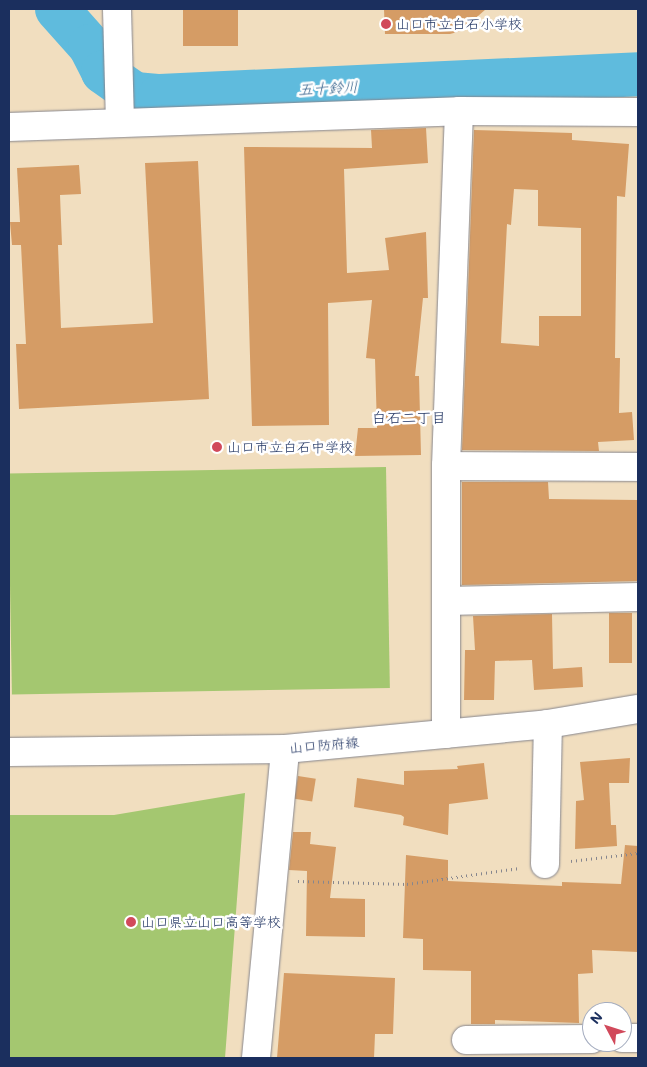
<!DOCTYPE html>
<meta charset="utf-8">
<style>
body{margin:0}
#map{position:relative;width:647px;height:1067px;overflow:hidden;background:#f1debf;font-family:Mali,"Klee One",sans-serif}
div>[style]{position:absolute}
.green>*{inset:0;background:#a4c770;transform-origin:0 0}
.river>*{height:44px;margin:-22px;padding:0 22px;transform-origin:22px;border-radius:22px;background:#5fbbdd}
.building>*{inset:0;background:#d59c65;transform-origin:0 0}
.path>*{height:3px;margin-top:-1.5px;transform-origin:0;background:repeating-linear-gradient(90deg,#86868e 0 1px,transparent 0 5px)}
.roads{filter:drop-shadow(0 0 1px #86868e) drop-shadow(0 0 1px #86868e)}
.minor>*{height:28px;margin:-14px;padding:0 14px;transform-origin:14px;border-radius:14px;background:#fff}
.primary>*{height:28px;margin:-14px;padding:0 14px;transform-origin:14px;border-radius:14px;background:#fff}
.dots>*{width:14px;height:14px;translate:-50% -50%;box-sizing:border-box;border:2px solid #fff;border-radius:50%}
span{translate:-50% -50%;white-space:nowrap;text-align:center;line-height:1.15;-webkit-text-stroke:5px #fff;paint-order:stroke}
.poi-label{font-size:14px;color:#1b2f5e}
.left{translate:0 -50%;text-align:left}
.street-label{font-size:14px;color:#1b2f5e}
.water-label{font-size:15px;color:#33608a;font-style:italic}
.neighbourhood-label{font-size:15px;color:#1b2f5e}
.frame{position:absolute;inset:0;border:10px solid #1b2f5e;pointer-events:none}
.north{position:absolute;left:582px;top:1002px;width:50px;height:50px;box-sizing:border-box;background:#fff;border:1px solid #a4acbf;border-radius:50%;rotate:310deg;font-size:14px;font-weight:700;line-height:20px;text-align:center;color:#1b2f5e}
.north::after{content:'';display:block;margin:auto;width:18px;height:22px;background:#d1495b;clip-path:polygon(50% 0,100% 100%,50% 72%,0 100%)}
</style>
<div id="map">
<div class="green">
<i style="left:386px;top:467px;width:221px;height:378px;rotate:89deg"></i>
<i style="clip-path:polygon(245px 793px,225px 1058px,9px 1058px,9px 815px,114px 815px)"></i>
</div>
<div class="river">
<i style="left:57px;top:9px;width:50px;rotate:48.3deg"></i>
<i style="left:90px;top:46px;width:29px;rotate:63deg"></i>
<i style="left:103px;top:72px;width:39px;rotate:35deg"></i>
<i style="left:135px;top:94px;width:25px;rotate:5deg"></i>
<i style="left:160px;top:96px;width:479px;rotate:-2.6deg"></i>
</div>
<div class="building">
<i style="left:183px;top:9px;width:55px;height:37px"></i>
<i style="clip-path:polygon(384px 9px,486px 9px,461px 31px,450px 34px,385px 34px)"></i>
<i style="clip-path:polygon(426px 128px,428px 163px,344px 169px,347px 273px,389px 270px,385px 238px,426px 232px,428px 298px,423px 298px,415px 376px,419px 376px,421px 455px,355px 456px,358px 428px,377px 428px,375px 359px,366px 358px,372px 300px,328px 303px,329px 425px,252px 426px,244px 147px,372px 148px,371px 130px)"></i>
<i style="clip-path:polygon(evenodd,474px 130px,572px 133px,572px 140px,629px 144px,625px 197px,617px 196px,615px 358px,620px 358px,619px 413px,632px 412px,634px 440px,598px 442px,599px 451px,462px 450px,474px 130px,514px 189px,538px 190px,538px 226px,581px 228px,581px 316px,539px 316px,539px 346px,501px 343px,507px 224px,511px 225px,514px 189px)"></i>
<i style="clip-path:polygon(198px 161px,209px 399px,19px 409px,16px 344px,26px 344px,21px 245px,12px 245px,10px 222px,20px 222px,17px 168px,79px 165px,81px 194px,60px 195px,62px 245px,58px 245px,61px 328px,153px 323px,145px 163px)"></i>
<i style="clip-path:polygon(462px 482px,548px 482px,549px 499px,638px 500px,638px 581px,462px 585px)"></i>
<i style="left:609px;top:613px;width:23px;height:50px"></i>
<i style="clip-path:polygon(552px 614px,553px 669px,582px 667px,583px 687px,534px 690px,532px 660px,495px 661px,494px 700px,464px 700px,465px 650px,475px 650px,473px 616px)"></i>
<i style="clip-path:polygon(630px 758px,629px 783px,609px 783px,611px 825px,616px 825px,617px 846px,575px 849px,576px 801px,584px 800px,580px 762px)"></i>
<i style="clip-path:polygon(484px 763px,488px 799px,449px 804px,448px 835px,403px 825px,404px 817px,401px 815px,354px 807px,357px 778px,404px 785px,404px 771px,458px 769px,457px 766px)"></i>
<i style="left:298px;top:776px;width:18px;height:23px;rotate:9deg"></i>
<i style="clip-path:polygon(293px 832px,311px 832px,310px 844px,336px 847px,330px 898px,365px 899px,365px 937px,306px 936px,307px 871px,289px 870px)"></i>
<i style="clip-path:polygon(625px 845px,638px 846px,638px 952px,592px 950px,593px 973px,578px 974px,579px 1023px,495px 1020px,495px 1024px,471px 1024px,471px 971px,423px 970px,423px 939px,403px 938px,406px 855px,448px 860px,448px 881px,562px 886px,562px 882px,621px 884px)"></i>
<i style="clip-path:polygon(284px 973px,395px 978px,393px 1034px,375px 1034px,374px 1058px,277px 1058px)"></i>
</div>
<div class="path">
<i style="left:571px;top:861px;width:67px;rotate:-6.8deg"></i>
<i style="left:298px;top:881px;width:109px;rotate:1.6deg"></i>
<i style="left:407px;top:884px;width:114px;rotate:-8.1deg"></i>
</div>
<div class="roads">
<div class="minor">
<i style="left:117px;top:9px;width:114px;rotate:88.5deg"></i>
<i style="left:9px;top:127px;width:450px;rotate:-2deg"></i>
<i style="left:459px;top:111px;width:179px;rotate:0.3deg"></i>
<i style="left:446px;top:466px;width:192px;rotate:0.3deg"></i>
<i style="left:447px;top:601px;width:191px;rotate:-1.2deg"></i>
<i style="left:446px;top:734px;width:268px;rotate:-90deg"></i>
<i style="left:446px;top:466px;width:355px;rotate:-87.9deg"></i>
<i style="left:545px;top:864px;width:140px;rotate:-88.8deg"></i>
<i style="left:622px;top:1038px;width:16px"></i>
<i style="left:466px;top:1040px;width:126px;rotate:-0.5deg"></i>
<i style="left:256px;top:1058px;width:310px;rotate:-84.6deg"></i>
</div>
<div class="primary">
<i style="left:9px;top:752px;width:276px;rotate:-0.6deg"></i>
<i style="left:285px;top:749px;width:264px;rotate:-5.4deg"></i>
<i style="left:548px;top:724px;width:91px;rotate:-9.5deg"></i>
</div>
</div>
<div class="dots">
<i style="left:386px;top:24px;background:#d1495b"></i>
<i style="left:217px;top:447px;background:#d1495b"></i>
<i style="left:131px;top:922px;background:#d1495b"></i>
</div>
<div class="poi-label">
<span class="left" style="left:396px;top:24px">山口市立白石小学校</span>
<span class="left" style="left:227px;top:447px">山口市立白石中学校</span>
<span class="left" style="left:141px;top:922px">山口県立山口高等学校</span>
</div>
<div class="street-label">
<span style="left:324px;top:745px;rotate:-5deg">山口防府線</span>
</div>
<div class="water-label">
<span style="left:328px;top:88px;rotate:-3deg">五十鈴川</span>
</div>
<div class="neighbourhood-label">
<span style="left:409px;top:418px">白石二丁目</span>
</div>
<div class="frame"></div>
<div class="north">N</div>
</div>
